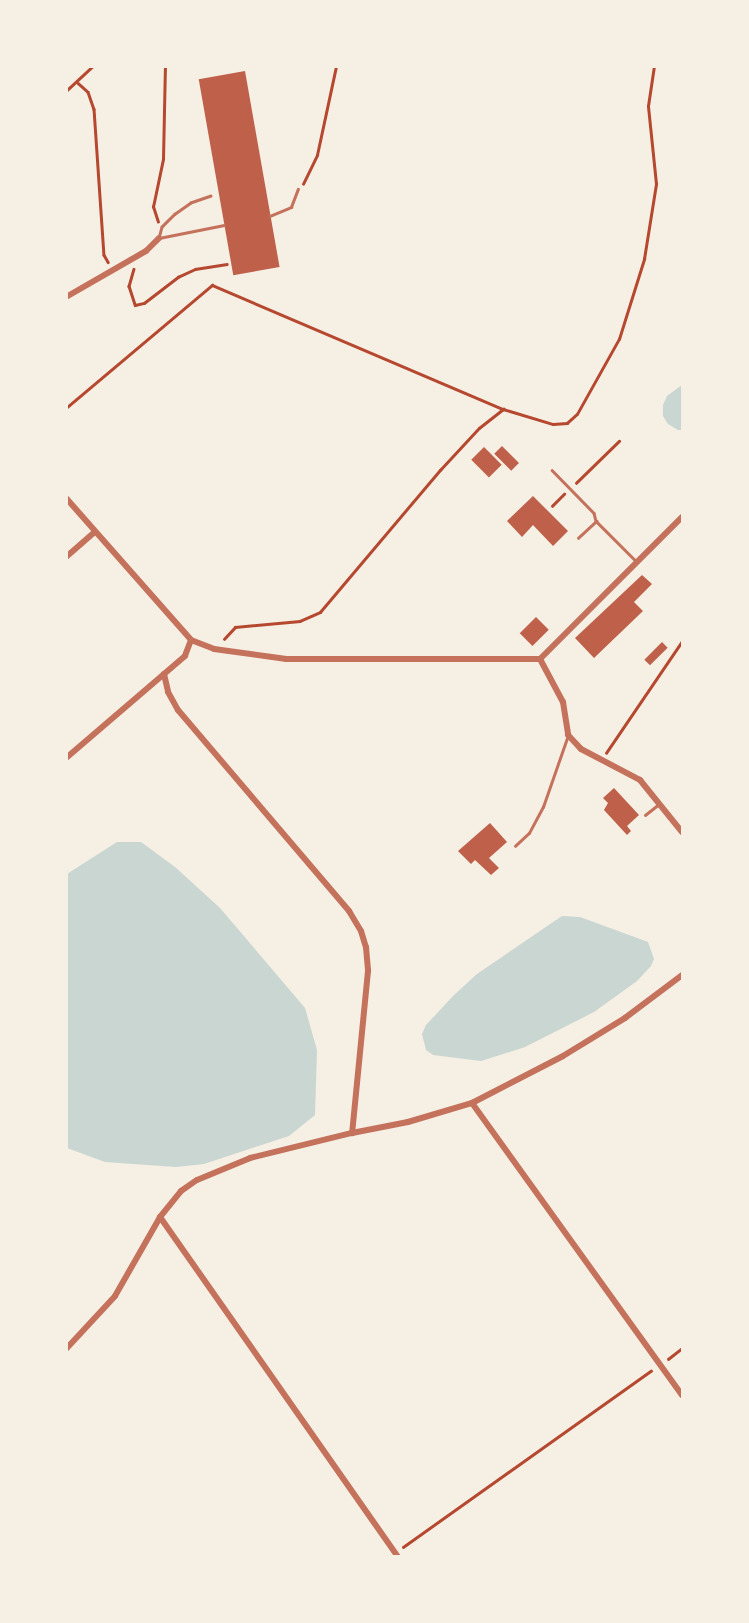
<!DOCTYPE html>
<style>
body{margin:0}
#map{position:relative;width:749px;height:1623px;overflow:hidden;background:#f6efe4;font-family:"Source Sans 3",sans-serif}
div>[style]{position:absolute}
.water>*{inset:0;background:#c9d6d2}
.building>*{inset:0;background:#bf614a;transform-origin:0 0}
.path>*{height:2.5px;margin:-1.25px;padding:0 1.25px;transform-origin:1.25px;border-radius:1.25px;background:#b5482f}
.service>*{height:2.5px;margin:-1.25px;padding:0 1.25px;transform-origin:1.25px;border-radius:1.25px;background:#c5725c}
.minor>*{height:6px;margin:-3px;padding:0 3px;transform-origin:3px;border-radius:3px;background:#c5725c}
span{translate:-50% -50%;white-space:nowrap;text-align:center;line-height:1.15;-webkit-text-stroke:5px #f6efe4;paint-order:stroke}
.frame{position:absolute;inset:0;border:68px solid #f6efe4;pointer-events:none}
</style>
<div id="map">
<div class="water">
<i style="clip-path:polygon(682px 385px,682px 430px,678px 430px,668px 424px,663px 416px,663px 405px,667px 396px)"></i>
<i style="clip-path:polygon(117px 842px,141px 842px,175px 867px,220px 908px,305px 1008px,317px 1050px,315px 1115px,289px 1136px,204px 1164px,176px 1167px,105px 1162px,67px 1148px,67px 874px)"></i>
<i style="clip-path:polygon(562px 916px,580px 917px,648px 942px,654px 959px,651px 966px,637px 981px,594px 1012px,525px 1047px,481px 1061px,433px 1055px,426px 1050px,422px 1034px,426px 1025px,454px 995px,477px 974px)"></i>
</div>
<div class="building">
<i style="left:245px;top:71px;width:199px;height:47px;rotate:80deg"></i>
<i style="left:502px;top:446px;width:24px;height:11px;rotate:45deg"></i>
<i style="left:484px;top:447px;width:25px;height:18px;rotate:45deg"></i>
<i style="clip-path:polygon(533px 496px,568px 531px,553px 546px,533px 525px,522px 537px,507px 521px)"></i>
<i style="clip-path:polygon(642px 575px,652px 584px,634px 602px,643px 611px,594px 658px,575px 638px)"></i>
<i style="left:536px;top:617px;width:18px;height:23px;rotate:45deg"></i>
<i style="left:662px;top:642px;width:8px;height:25px;rotate:45deg"></i>
<i style="clip-path:polygon(614px 788px,639px 815px,627px 826px,631px 831px,627px 835px,604px 810px,608px 803px,603px 798px)"></i>
<i style="clip-path:polygon(490px 823px,507px 842px,489px 858px,499px 868px,491px 875px,475px 860px,471px 864px,458px 851px)"></i>
</div>
<div class="path">
<i style="left:78px;top:83px;width:13px;rotate:42deg"></i>
<i style="left:88px;top:92px;width:18px;rotate:71deg"></i>
<i style="left:94px;top:109px;width:146px;rotate:86.1deg"></i>
<i style="left:104px;top:255px;width:8px;rotate:60deg"></i>
<i style="left:66px;top:91px;width:37px;rotate:-43deg"></i>
<i style="left:303px;top:184px;width:32px;rotate:-64deg"></i>
<i style="left:317px;top:155px;width:91px;rotate:-77.9deg"></i>
<i style="left:158px;top:222px;width:16px;rotate:-108deg"></i>
<i style="left:153px;top:207px;width:49px;rotate:-78.2deg"></i>
<i style="left:163px;top:159px;width:93px;rotate:-88.8deg"></i>
<i style="left:134px;top:269px;width:18px;rotate:106deg"></i>
<i style="left:129px;top:286px;width:20px;rotate:72deg"></i>
<i style="left:135px;top:305px;width:9px;rotate:-13deg"></i>
<i style="left:144px;top:303px;width:43px;rotate:-37.4deg"></i>
<i style="left:178px;top:277px;width:19px;rotate:-25deg"></i>
<i style="left:195px;top:269px;width:32px;rotate:-9deg"></i>
<i style="left:66px;top:408px;width:191px;rotate:-40.1deg"></i>
<i style="left:212px;top:285px;width:316px;rotate:23.1deg"></i>
<i style="left:576px;top:483px;width:60px;rotate:-44.3deg"></i>
<i style="left:552px;top:506px;width:17px;rotate:-45deg"></i>
<i style="left:224px;top:639px;width:16px;rotate:-47deg"></i>
<i style="left:235px;top:627px;width:65px;rotate:-5.3deg"></i>
<i style="left:300px;top:621px;width:22px;rotate:-24deg"></i>
<i style="left:320px;top:612px;width:186px;rotate:-49.8deg"></i>
<i style="left:440px;top:470px;width:57px;rotate:-47.1deg"></i>
<i style="left:479px;top:428px;width:31px;rotate:-38deg"></i>
<i style="left:503px;top:409px;width:52px;rotate:16.7deg"></i>
<i style="left:553px;top:424px;width:14px;rotate:-4deg"></i>
<i style="left:567px;top:423px;width:13px;rotate:-42deg"></i>
<i style="left:577px;top:414px;width:86px;rotate:-60.8deg"></i>
<i style="left:619px;top:339px;width:84px;rotate:-72.6deg"></i>
<i style="left:644px;top:259px;width:76px;rotate:-80.9deg"></i>
<i style="left:656px;top:184px;width:78px;rotate:-95.9deg"></i>
<i style="left:648px;top:106px;width:40px;rotate:-81.5deg"></i>
<i style="left:606px;top:753px;width:135px;rotate:-55.8deg"></i>
<i style="left:668px;top:1359px;width:18px;rotate:-38deg"></i>
<i style="left:403px;top:1547px;width:304px;rotate:-35.4deg"></i>
</div>
<div class="service">
<i style="left:211px;top:196px;width:21px;rotate:161deg"></i>
<i style="left:191px;top:203px;width:19px;rotate:145deg"></i>
<i style="left:175px;top:214px;width:18px;rotate:135deg"></i>
<i style="left:162px;top:227px;width:11px;rotate:105deg"></i>
<i style="left:159px;top:238px;width:66px;rotate:-11.3deg"></i>
<i style="left:270px;top:216px;width:23px;rotate:-23deg"></i>
<i style="left:291px;top:207px;width:19px;rotate:-69deg"></i>
<i style="left:552px;top:470px;width:60px;rotate:45.7deg"></i>
<i style="left:594px;top:513px;width:8px;rotate:76deg"></i>
<i style="left:596px;top:521px;width:58px;rotate:45deg"></i>
<i style="left:578px;top:538px;width:25px;rotate:-43deg"></i>
<i style="left:645px;top:815px;width:16px;rotate:-38deg"></i>
<i style="left:515px;top:846px;width:19px;rotate:-43deg"></i>
<i style="left:529px;top:833px;width:30px;rotate:-62deg"></i>
<i style="left:543px;top:807px;width:73px;rotate:-70.8deg"></i>
</div>
<div class="minor">
<i style="left:66px;top:297px;width:92px;rotate:-29.9deg"></i>
<i style="left:146px;top:251px;width:18px;rotate:-45deg"></i>
<i style="left:66px;top:498px;width:189px;rotate:48.6deg"></i>
<i style="left:191px;top:640px;width:17px;rotate:111deg"></i>
<i style="left:185px;top:656px;width:157px;rotate:139.4deg"></i>
<i style="left:66px;top:557px;width:38px;rotate:-41deg"></i>
<i style="left:191px;top:640px;width:25px;rotate:21deg"></i>
<i style="left:214px;top:649px;width:73px;rotate:7.9deg"></i>
<i style="left:286px;top:659px;width:254px"></i>
<i style="left:540px;top:659px;width:201px;rotate:-45deg"></i>
<i style="left:540px;top:659px;width:49px;rotate:61.9deg"></i>
<i style="left:563px;top:702px;width:33px;rotate:81deg"></i>
<i style="left:568px;top:735px;width:19px;rotate:47deg"></i>
<i style="left:581px;top:749px;width:67px;rotate:27.7deg"></i>
<i style="left:640px;top:780px;width:67px;rotate:51.1deg"></i>
<i style="left:164px;top:674px;width:18px;rotate:77deg"></i>
<i style="left:168px;top:692px;width:21px;rotate:61deg"></i>
<i style="left:178px;top:710px;width:264px;rotate:49.6deg"></i>
<i style="left:349px;top:911px;width:23px;rotate:59deg"></i>
<i style="left:361px;top:931px;width:17px;rotate:73deg"></i>
<i style="left:366px;top:947px;width:24px;rotate:85deg"></i>
<i style="left:368px;top:971px;width:163px;rotate:95.6deg"></i>
<i style="left:352px;top:1133px;width:57px;rotate:-11.1deg"></i>
<i style="left:408px;top:1122px;width:67px;rotate:-16.5deg"></i>
<i style="left:472px;top:1103px;width:360px;rotate:54.3deg"></i>
<i style="left:472px;top:1103px;width:102px;rotate:-27.3deg"></i>
<i style="left:563px;top:1056px;width:73px;rotate:-31.5deg"></i>
<i style="left:625px;top:1018px;width:71px;rotate:-37deg"></i>
<i style="left:160px;top:1217px;width:414px;rotate:55deg"></i>
<i style="left:66px;top:1349px;width:72px;rotate:-47.2deg"></i>
<i style="left:115px;top:1296px;width:91px;rotate:-60.3deg"></i>
<i style="left:160px;top:1217px;width:33px;rotate:-51deg"></i>
<i style="left:181px;top:1191px;width:19px;rotate:-35deg"></i>
<i style="left:197px;top:1180px;width:57px;rotate:-22.5deg"></i>
<i style="left:250px;top:1158px;width:105px;rotate:-13.8deg"></i>
</div>
<div class="frame"></div>
</div>
